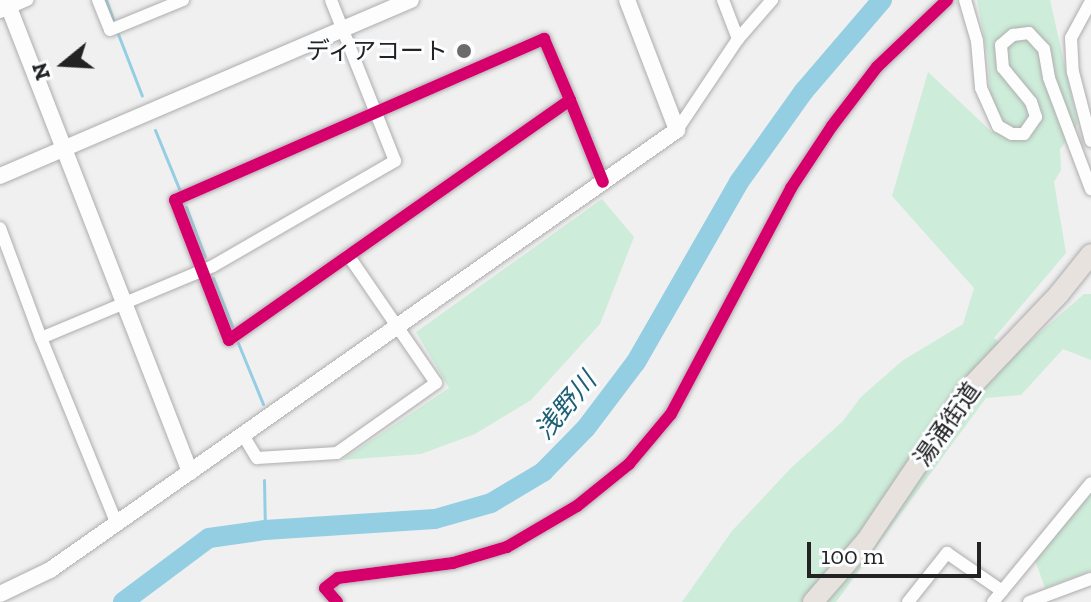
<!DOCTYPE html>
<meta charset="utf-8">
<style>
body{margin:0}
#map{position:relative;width:1091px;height:602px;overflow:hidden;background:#f0f0f1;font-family:"Zilla Slab","Noto Sans JP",serif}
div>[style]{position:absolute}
.green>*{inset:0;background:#cdecd9}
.stream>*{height:3px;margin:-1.5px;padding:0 1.5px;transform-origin:1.5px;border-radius:1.5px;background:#94cee2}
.river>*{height:20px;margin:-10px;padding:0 10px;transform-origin:10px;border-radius:10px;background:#94cee2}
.roads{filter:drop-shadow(0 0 2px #adadae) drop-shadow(0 0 2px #adadae)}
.minor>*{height:12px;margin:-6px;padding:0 6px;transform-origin:6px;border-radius:6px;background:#fdfdfd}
.tertiary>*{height:16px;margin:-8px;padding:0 8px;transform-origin:8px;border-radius:8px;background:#fdfdfd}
.primary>*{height:20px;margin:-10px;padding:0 10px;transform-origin:10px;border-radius:10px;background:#e7e2dd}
.cycleway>*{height:12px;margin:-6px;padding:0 6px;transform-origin:6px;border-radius:6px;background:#d6006c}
.dots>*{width:22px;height:22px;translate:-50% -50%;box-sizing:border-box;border:4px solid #fcfdff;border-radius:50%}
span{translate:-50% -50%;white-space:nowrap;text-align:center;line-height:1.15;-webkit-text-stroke:6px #fcfdff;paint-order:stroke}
.poi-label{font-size:24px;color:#232324}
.right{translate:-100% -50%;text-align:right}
.street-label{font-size:24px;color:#232324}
.water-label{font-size:26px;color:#1d5f73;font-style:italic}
.north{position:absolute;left:24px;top:24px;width:80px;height:80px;-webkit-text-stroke:6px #fcfdff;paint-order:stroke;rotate:252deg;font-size:22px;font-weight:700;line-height:32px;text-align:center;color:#232324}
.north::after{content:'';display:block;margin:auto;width:28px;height:36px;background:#232324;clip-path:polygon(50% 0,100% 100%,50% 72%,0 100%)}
.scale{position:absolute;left:807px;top:542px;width:174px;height:36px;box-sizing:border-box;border:4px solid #232324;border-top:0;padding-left:10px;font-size:24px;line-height:28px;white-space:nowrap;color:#232324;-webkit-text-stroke:6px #fcfdff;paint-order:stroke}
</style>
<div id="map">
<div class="green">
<i style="clip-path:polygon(977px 0,1050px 0,1078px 124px,1060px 149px,1061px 170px,1054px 182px,1066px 253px,994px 338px,1014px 355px,1084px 294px,1091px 294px,1091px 360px,1063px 349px,1021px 395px,986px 398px,836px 602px,682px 602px,732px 531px,791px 468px,843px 421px,861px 397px,902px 361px,963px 324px,974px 288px,892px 196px,928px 72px,992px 132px,988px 58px)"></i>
<i style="clip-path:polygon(602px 199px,634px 237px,600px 324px,531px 400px,475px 434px,421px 454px,342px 460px,449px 388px,416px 332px)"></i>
<i style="clip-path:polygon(1091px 493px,1091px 571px,1045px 588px,1035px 560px)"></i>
</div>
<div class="stream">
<i style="left:106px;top:0;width:20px;rotate:70deg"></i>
<i style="left:118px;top:34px;width:66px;rotate:68.8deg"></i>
<i style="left:155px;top:130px;width:66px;rotate:67.7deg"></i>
<i style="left:186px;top:207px;width:53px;rotate:69.2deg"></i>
<i style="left:213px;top:278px;width:52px;rotate:68.4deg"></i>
<i style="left:238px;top:343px;width:66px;rotate:67.7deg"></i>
<i style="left:264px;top:480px;width:50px;rotate:88.9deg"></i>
</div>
<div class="river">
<i style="left:123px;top:602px;width:107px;rotate:-36.7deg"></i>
<i style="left:209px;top:538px;width:57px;rotate:-8.1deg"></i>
<i style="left:265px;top:530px;width:170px;rotate:-3.7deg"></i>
<i style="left:435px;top:519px;width:58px;rotate:-15.9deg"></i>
<i style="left:491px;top:503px;width:61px;rotate:-30.8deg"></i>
<i style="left:543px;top:472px;width:62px;rotate:-45.7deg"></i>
<i style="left:586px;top:428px;width:83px;rotate:-52.9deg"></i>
<i style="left:636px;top:362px;width:207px;rotate:-60.2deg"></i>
<i style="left:739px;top:182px;width:112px;rotate:-54.5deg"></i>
<i style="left:804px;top:91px;width:120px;rotate:-49.4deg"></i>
</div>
<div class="roads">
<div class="minor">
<i style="left:98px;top:0;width:32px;rotate:68deg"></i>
<i style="left:110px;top:30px;width:79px;rotate:-22.3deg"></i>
<i style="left:723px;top:0;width:42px;rotate:69deg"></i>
<i style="left:965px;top:0;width:43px;rotate:73.7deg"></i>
<i style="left:977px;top:41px;width:47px;rotate:85.1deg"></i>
<i style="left:981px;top:88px;width:42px;rotate:65.9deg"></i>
<i style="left:998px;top:126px;width:16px;rotate:30deg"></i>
<i style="left:1012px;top:134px;width:12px"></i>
<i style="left:1024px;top:134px;width:21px;rotate:-55deg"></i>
<i style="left:1036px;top:117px;width:16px;rotate:-108deg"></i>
<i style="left:1031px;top:102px;width:44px;rotate:-129.5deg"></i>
<i style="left:1003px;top:68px;width:23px;rotate:-95deg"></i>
<i style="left:1001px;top:45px;width:16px;rotate:-40deg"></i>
<i style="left:1013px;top:35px;width:16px;rotate:-7deg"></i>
<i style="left:1029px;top:33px;width:22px;rotate:47deg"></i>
<i style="left:1044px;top:49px;width:29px;rotate:80deg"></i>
<i style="left:1049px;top:78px;width:119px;rotate:69.3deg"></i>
<i style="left:1091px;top:1px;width:42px;rotate:118.4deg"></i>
<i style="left:1071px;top:38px;width:34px;rotate:87deg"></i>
<i style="left:1073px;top:72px;width:71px;rotate:75.4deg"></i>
<i style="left:0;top:12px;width:30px;rotate:-24deg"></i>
<i style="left:570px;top:100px;width:417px;rotate:144.9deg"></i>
<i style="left:229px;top:340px;width:150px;rotate:-111.1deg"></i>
<i style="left:175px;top:200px;width:403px;rotate:-23.6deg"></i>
<i style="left:544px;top:39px;width:66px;rotate:66.9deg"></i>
<i style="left:570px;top:100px;width:88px;rotate:68.1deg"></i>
<i style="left:677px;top:130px;width:110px;rotate:-56.2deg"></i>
<i style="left:738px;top:39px;width:52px;rotate:-48.9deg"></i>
<i style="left:0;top:228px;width:117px;rotate:69.6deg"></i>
<i style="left:41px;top:338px;width:201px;rotate:67.8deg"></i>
<i style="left:41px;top:338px;width:186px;rotate:-22.7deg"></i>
<i style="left:213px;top:266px;width:210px;rotate:-30deg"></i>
<i style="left:395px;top:161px;width:173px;rotate:-111.7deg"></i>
<i style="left:243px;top:435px;width:27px;rotate:59deg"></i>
<i style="left:257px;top:458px;width:80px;rotate:-3.6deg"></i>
<i style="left:337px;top:453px;width:121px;rotate:-35.3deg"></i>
<i style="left:436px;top:383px;width:155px;rotate:-124.5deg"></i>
<i style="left:337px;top:602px;width:18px;rotate:-131deg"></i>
<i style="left:325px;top:588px;width:16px;rotate:-38deg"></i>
<i style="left:338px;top:578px;width:116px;rotate:-7.4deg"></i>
<i style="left:453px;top:563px;width:56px;rotate:-16.5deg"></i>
<i style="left:507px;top:547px;width:81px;rotate:-30.4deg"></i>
<i style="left:577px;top:506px;width:67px;rotate:-38.9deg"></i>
<i style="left:629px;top:464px;width:65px;rotate:-50deg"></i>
<i style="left:671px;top:414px;width:256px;rotate:-62deg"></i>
<i style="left:791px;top:188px;width:74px;rotate:-56.5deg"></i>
<i style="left:832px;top:126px;width:74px;rotate:-52.7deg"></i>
<i style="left:877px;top:67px;width:97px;rotate:-43.7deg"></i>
<i style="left:908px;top:602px;width:63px;rotate:-51.5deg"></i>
<i style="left:947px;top:553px;width:67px;rotate:34.6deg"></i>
<i style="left:993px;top:602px;width:154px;rotate:-50.5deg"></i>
<i style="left:1029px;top:602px;width:66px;rotate:-20.4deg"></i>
</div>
<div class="tertiary">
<i style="left:6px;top:0;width:507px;rotate:68.7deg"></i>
<i style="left:0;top:176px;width:447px;rotate:-23.2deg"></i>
<i style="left:0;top:594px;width:55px;rotate:-25.6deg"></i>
<i style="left:50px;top:570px;width:766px;rotate:-35.06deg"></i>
<i style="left:677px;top:130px;width:139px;rotate:-111deg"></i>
</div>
<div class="primary">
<i style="left:813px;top:602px;width:81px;rotate:-49deg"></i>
<i style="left:866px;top:541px;width:181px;rotate:-56deg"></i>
<i style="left:967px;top:391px;width:134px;rotate:-46.5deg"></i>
<i style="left:1059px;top:294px;width:51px;rotate:-51.3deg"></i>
</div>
</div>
<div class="cycleway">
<i style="left:570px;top:100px;width:417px;rotate:144.9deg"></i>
<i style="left:229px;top:340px;width:150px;rotate:-111.1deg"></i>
<i style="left:175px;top:200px;width:403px;rotate:-23.6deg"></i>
<i style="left:544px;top:39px;width:66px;rotate:66.9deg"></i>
<i style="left:570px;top:100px;width:88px;rotate:68.1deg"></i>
<i style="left:337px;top:602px;width:18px;rotate:-131deg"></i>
<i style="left:325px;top:588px;width:16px;rotate:-38deg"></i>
<i style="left:338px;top:578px;width:116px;rotate:-7.4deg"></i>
<i style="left:453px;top:563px;width:56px;rotate:-16.5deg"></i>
<i style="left:507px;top:547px;width:81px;rotate:-30.4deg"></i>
<i style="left:577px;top:506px;width:67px;rotate:-38.9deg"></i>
<i style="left:629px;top:464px;width:65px;rotate:-50deg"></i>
<i style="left:671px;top:414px;width:256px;rotate:-62deg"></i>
<i style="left:791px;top:188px;width:74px;rotate:-56.5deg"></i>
<i style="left:832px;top:126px;width:74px;rotate:-52.7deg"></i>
<i style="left:877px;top:67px;width:97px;rotate:-43.7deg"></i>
</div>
<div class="dots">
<i style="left:464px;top:51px;background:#6b6b6c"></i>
</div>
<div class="poi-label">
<span class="right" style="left:448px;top:51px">ディアコート</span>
</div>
<div class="street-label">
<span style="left:947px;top:424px;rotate:-55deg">湯涌街道</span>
</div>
<div class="water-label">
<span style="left:566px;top:406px;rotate:-50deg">浅野川</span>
</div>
<div class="north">N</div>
<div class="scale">100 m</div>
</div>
